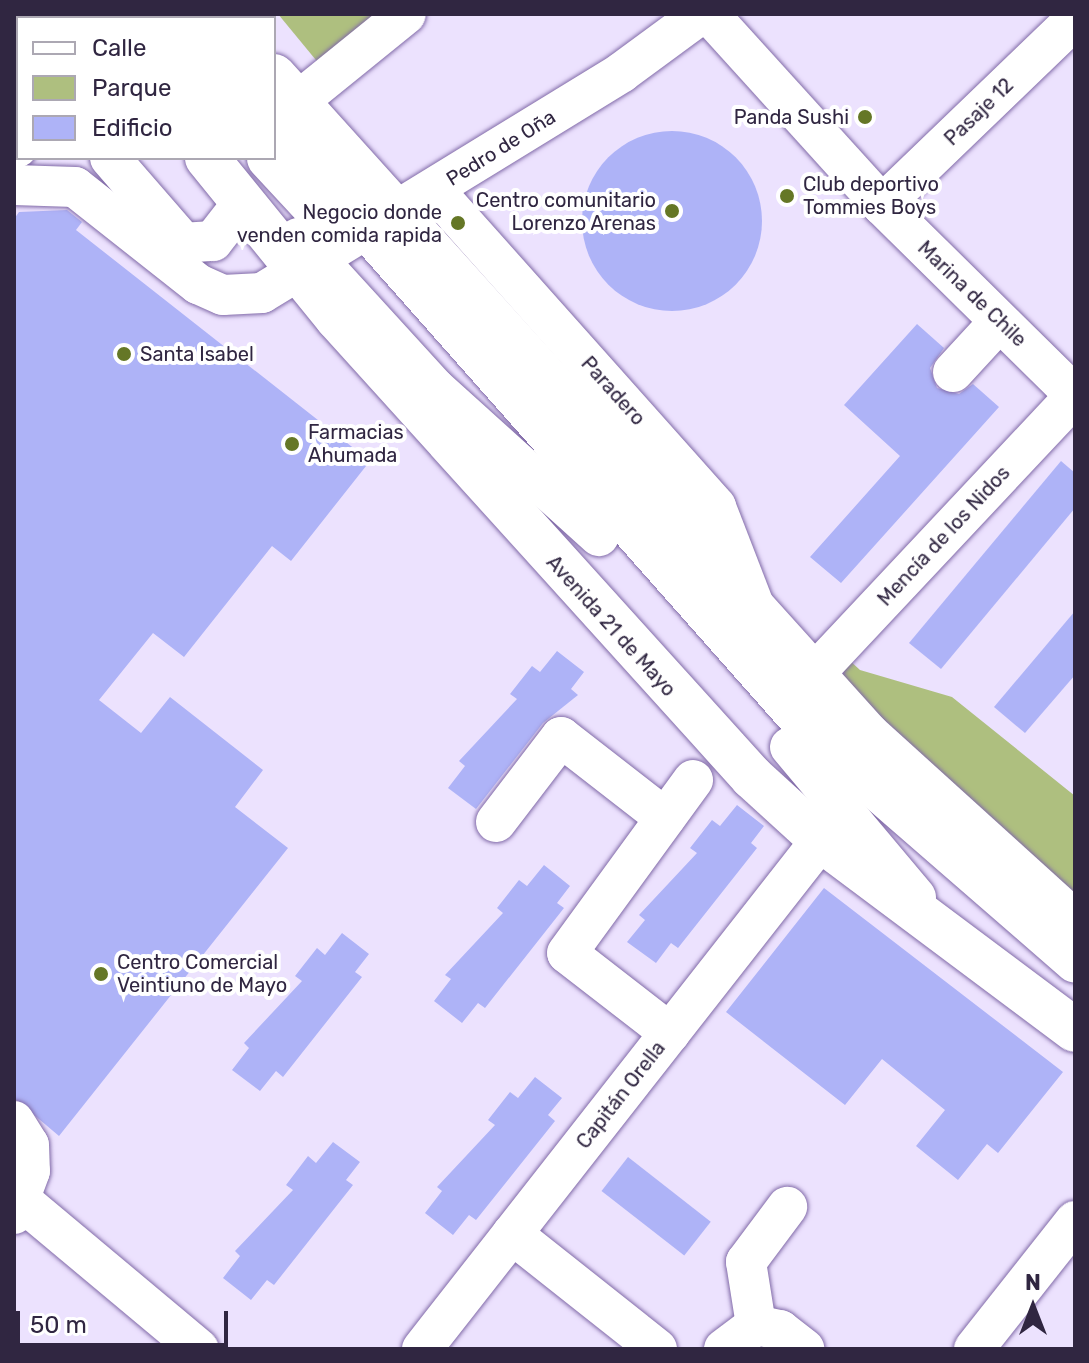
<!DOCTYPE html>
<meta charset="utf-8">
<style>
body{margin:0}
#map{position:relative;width:1089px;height:1363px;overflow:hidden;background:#ece2fe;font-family:Rubik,sans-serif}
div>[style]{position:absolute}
.green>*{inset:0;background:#aebf7f}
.building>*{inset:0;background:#aeb3f7;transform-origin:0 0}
.round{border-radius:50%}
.roads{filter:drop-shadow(0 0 2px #816aa8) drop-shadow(0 0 2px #816aa8)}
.minor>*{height:40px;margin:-20px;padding:0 20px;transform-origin:20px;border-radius:20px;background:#fff}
.major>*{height:44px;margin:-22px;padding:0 22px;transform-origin:22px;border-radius:22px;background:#fff}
.highway>*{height:44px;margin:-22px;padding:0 22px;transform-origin:22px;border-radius:22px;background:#fff}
.dots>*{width:22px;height:22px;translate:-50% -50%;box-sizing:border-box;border:4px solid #fff;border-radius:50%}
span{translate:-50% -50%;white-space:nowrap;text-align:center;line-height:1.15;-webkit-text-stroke:8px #fff;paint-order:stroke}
.street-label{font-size:20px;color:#302641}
.poi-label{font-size:20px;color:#302641}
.right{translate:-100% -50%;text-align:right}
.left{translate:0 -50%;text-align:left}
.frame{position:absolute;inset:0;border:16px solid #302641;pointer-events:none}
.legend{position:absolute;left:16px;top:16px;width:260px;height:144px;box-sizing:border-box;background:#fff;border:2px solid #aca8b3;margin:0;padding:10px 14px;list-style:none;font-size:24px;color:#302641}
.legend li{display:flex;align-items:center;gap:16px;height:40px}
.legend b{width:40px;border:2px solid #aca8b3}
.north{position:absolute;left:993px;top:1267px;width:80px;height:80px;-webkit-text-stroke:6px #fff;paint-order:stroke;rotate:0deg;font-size:22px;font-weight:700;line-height:32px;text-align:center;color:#302641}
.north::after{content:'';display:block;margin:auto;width:28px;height:36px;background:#302641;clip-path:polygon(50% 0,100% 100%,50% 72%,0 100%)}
.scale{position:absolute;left:16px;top:1311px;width:212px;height:36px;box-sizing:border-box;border:4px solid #302641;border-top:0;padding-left:10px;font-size:24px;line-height:28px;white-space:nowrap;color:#302641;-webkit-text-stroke:6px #fff;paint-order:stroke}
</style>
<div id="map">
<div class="green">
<i style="clip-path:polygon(278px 14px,390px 14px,320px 65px)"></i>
<i style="clip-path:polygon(848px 659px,860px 670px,952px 697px,1075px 796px,1075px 898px,841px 680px)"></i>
</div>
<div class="building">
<i class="round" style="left:582px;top:131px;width:180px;height:180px"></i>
<i style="clip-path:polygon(67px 210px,82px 222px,76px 230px,370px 461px,291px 561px,272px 546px,184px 657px,153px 633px,99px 700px,141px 733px,170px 697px,263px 770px,235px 807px,288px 848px,59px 1136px,14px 1098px,14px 219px,19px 212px)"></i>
<i style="clip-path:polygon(917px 324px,944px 348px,930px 368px,937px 388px,959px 394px,973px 384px,999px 407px,841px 583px,810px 557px,900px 456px,844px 405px)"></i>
<i style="clip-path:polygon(1061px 461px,1075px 473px,1075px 508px,941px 669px,909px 643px)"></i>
<i style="clip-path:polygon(1075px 611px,1075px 675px,1025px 733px,994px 707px)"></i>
<i style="clip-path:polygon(557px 651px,584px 672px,571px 689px,578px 695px,543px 723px,476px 809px,448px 788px,465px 766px,459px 761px,517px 699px,510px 694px,532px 666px,540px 672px)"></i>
<i style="clip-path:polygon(737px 805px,764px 826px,751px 843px,757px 848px,678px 948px,671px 943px,656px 963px,627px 942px,645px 920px,639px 915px,697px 853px,690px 848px,712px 820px,720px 826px)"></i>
<i style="clip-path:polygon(544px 865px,570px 886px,557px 903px,564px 908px,485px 1008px,478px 1003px,462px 1023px,434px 1001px,451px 979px,445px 975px,503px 913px,497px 908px,519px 880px,527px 886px)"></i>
<i style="clip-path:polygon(824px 888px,1063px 1072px,998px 1153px,987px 1144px,958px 1180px,916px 1146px,945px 1110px,882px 1059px,845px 1105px,726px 1012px)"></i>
<i style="clip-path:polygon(342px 933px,369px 954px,355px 972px,362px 977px,283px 1077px,276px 1071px,260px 1091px,232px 1070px,249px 1048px,244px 1043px,302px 981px,295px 976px,317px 948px,325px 955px)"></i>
<i style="clip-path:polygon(535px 1077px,562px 1098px,548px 1115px,555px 1121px,476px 1220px,469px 1215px,453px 1235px,425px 1213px,442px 1191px,437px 1187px,495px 1125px,488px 1120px,510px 1092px,518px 1098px)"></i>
<i style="clip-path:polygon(333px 1142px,360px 1162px,346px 1180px,353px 1185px,274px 1285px,267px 1280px,251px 1300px,223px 1278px,240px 1256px,235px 1251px,293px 1190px,286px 1185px,308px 1156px,316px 1163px)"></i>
<i style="left:628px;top:1157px;width:105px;height:43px;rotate:38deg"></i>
</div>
<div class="roads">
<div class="minor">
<i style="left:198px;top:14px;width:5px;rotate:53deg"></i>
<i style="left:709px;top:14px;width:258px;rotate:47.8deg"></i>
<i style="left:882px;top:205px;width:271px;rotate:44.6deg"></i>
<i style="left:296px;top:103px;width:141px;rotate:-39deg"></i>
<i style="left:274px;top:126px;width:813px;rotate:48.49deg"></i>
<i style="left:813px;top:735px;width:347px;rotate:41deg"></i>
<i style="left:14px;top:149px;width:4px;rotate:-27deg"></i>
<i style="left:110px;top:158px;width:118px;rotate:49.1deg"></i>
<i style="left:14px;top:185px;width:61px;rotate:1.9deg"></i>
<i style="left:75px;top:187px;width:157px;rotate:38.3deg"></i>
<i style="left:198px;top:284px;width:27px;rotate:24deg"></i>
<i style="left:223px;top:295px;width:39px;rotate:-3deg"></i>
<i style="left:262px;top:293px;width:422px;rotate:-31.5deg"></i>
<i style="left:622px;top:72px;width:98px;rotate:-36.3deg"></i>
<i style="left:434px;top:190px;width:424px;rotate:48.3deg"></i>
<i style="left:716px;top:507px;width:114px;rotate:68.9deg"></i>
<i style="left:882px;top:205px;width:268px;rotate:-43.9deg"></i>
<i style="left:298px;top:238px;width:203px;rotate:47.6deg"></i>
<i style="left:435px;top:388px;width:221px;rotate:42.1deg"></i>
<i style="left:182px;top:243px;width:31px;rotate:-4deg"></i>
<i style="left:213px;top:241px;width:46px;rotate:-52.1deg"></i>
<i style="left:953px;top:372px;width:68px;rotate:-47.4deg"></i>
<i style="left:813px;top:675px;width:383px;rotate:-46.8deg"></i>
<i style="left:790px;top:747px;width:196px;rotate:50deg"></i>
<i style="left:496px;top:822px;width:107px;rotate:-52.6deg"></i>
<i style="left:561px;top:737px;width:132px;rotate:37.9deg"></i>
<i style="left:670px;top:1033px;width:130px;rotate:-142.2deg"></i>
<i style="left:567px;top:953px;width:214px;rotate:-53.9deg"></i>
<i style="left:14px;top:1121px;width:28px;rotate:58deg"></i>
<i style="left:29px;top:1145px;width:26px;rotate:88deg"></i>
<i style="left:30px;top:1171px;width:46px;rotate:110.4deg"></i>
<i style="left:23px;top:1202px;width:229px;rotate:39.9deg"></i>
<i style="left:512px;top:1234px;width:185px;rotate:38.4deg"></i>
<i style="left:756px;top:1325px;width:64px;rotate:-99deg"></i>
<i style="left:746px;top:1262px;width:69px;rotate:-53.3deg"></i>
<i style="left:422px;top:1349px;width:647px;rotate:-51.91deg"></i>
<i style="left:724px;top:1349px;width:40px;rotate:-37deg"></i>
<i style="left:756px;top:1325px;width:25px;rotate:12deg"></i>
<i style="left:780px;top:1330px;width:31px;rotate:38deg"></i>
<i style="left:974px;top:1349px;width:163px;rotate:-51.7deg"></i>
</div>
<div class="major">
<i style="left:114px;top:14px;width:4px;rotate:63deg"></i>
<i style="left:164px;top:14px;width:5px;rotate:53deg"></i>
<i style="left:223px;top:14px;width:5px;rotate:53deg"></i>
<i style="left:274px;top:76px;width:887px;rotate:47.97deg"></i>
<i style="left:868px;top:735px;width:280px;rotate:42.2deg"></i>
<i style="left:207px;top:158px;width:206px;rotate:50.9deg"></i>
<i style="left:337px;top:318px;width:619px;rotate:47.88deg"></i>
<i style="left:752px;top:777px;width:93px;rotate:42.4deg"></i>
<i style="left:821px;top:840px;width:317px;rotate:36.8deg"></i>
<i style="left:269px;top:158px;width:72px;rotate:47.2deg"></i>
<i style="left:318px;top:211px;width:51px;rotate:24.1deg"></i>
</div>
<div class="highway">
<i style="left:14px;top:97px;width:4px;rotate:-14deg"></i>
</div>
</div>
<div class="dots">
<i style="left:865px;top:117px;background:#657726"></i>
<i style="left:787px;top:196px;background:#657726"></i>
<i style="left:672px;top:211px;background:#657726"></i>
<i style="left:458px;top:223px;background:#657726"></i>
<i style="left:124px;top:354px;background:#657726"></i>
<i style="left:292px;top:444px;background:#657726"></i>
<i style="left:101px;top:974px;background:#657726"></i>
</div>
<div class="street-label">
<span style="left:979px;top:112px;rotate:-44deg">Pasaje 12</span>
<span style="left:501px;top:148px;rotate:-32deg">Pedro de Oña</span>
<span style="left:972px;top:294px;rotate:44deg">Marina de Chile</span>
<span style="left:613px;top:391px;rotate:48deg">Paradero</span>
<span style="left:944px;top:536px;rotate:-47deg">Mencía de los Nidos</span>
<span style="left:611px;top:626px;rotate:48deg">Avenida 21 de Mayo</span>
<span style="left:621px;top:1095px;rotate:-52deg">Capitán Orella</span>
</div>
<div class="poi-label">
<span class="right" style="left:849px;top:117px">Panda Sushi</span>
<span class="left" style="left:803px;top:196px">Club deportivo<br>Tommies Boys</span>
<span class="right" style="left:656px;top:212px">Centro comunitario<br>Lorenzo Arenas</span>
<span class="right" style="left:442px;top:224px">Negocio donde<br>venden comida rapida</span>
<span class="left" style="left:140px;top:354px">Santa Isabel</span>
<span class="left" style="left:308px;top:444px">Farmacias<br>Ahumada</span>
<span class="left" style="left:117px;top:974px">Centro Comercial<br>Veintiuno de Mayo</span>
</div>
<div class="frame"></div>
<ul class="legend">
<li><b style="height:10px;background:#fff"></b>Calle</li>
<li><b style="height:22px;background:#aebf7f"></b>Parque</li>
<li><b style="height:22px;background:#aeb3f7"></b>Edificio</li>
</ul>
<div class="north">N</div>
<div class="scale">50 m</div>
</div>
